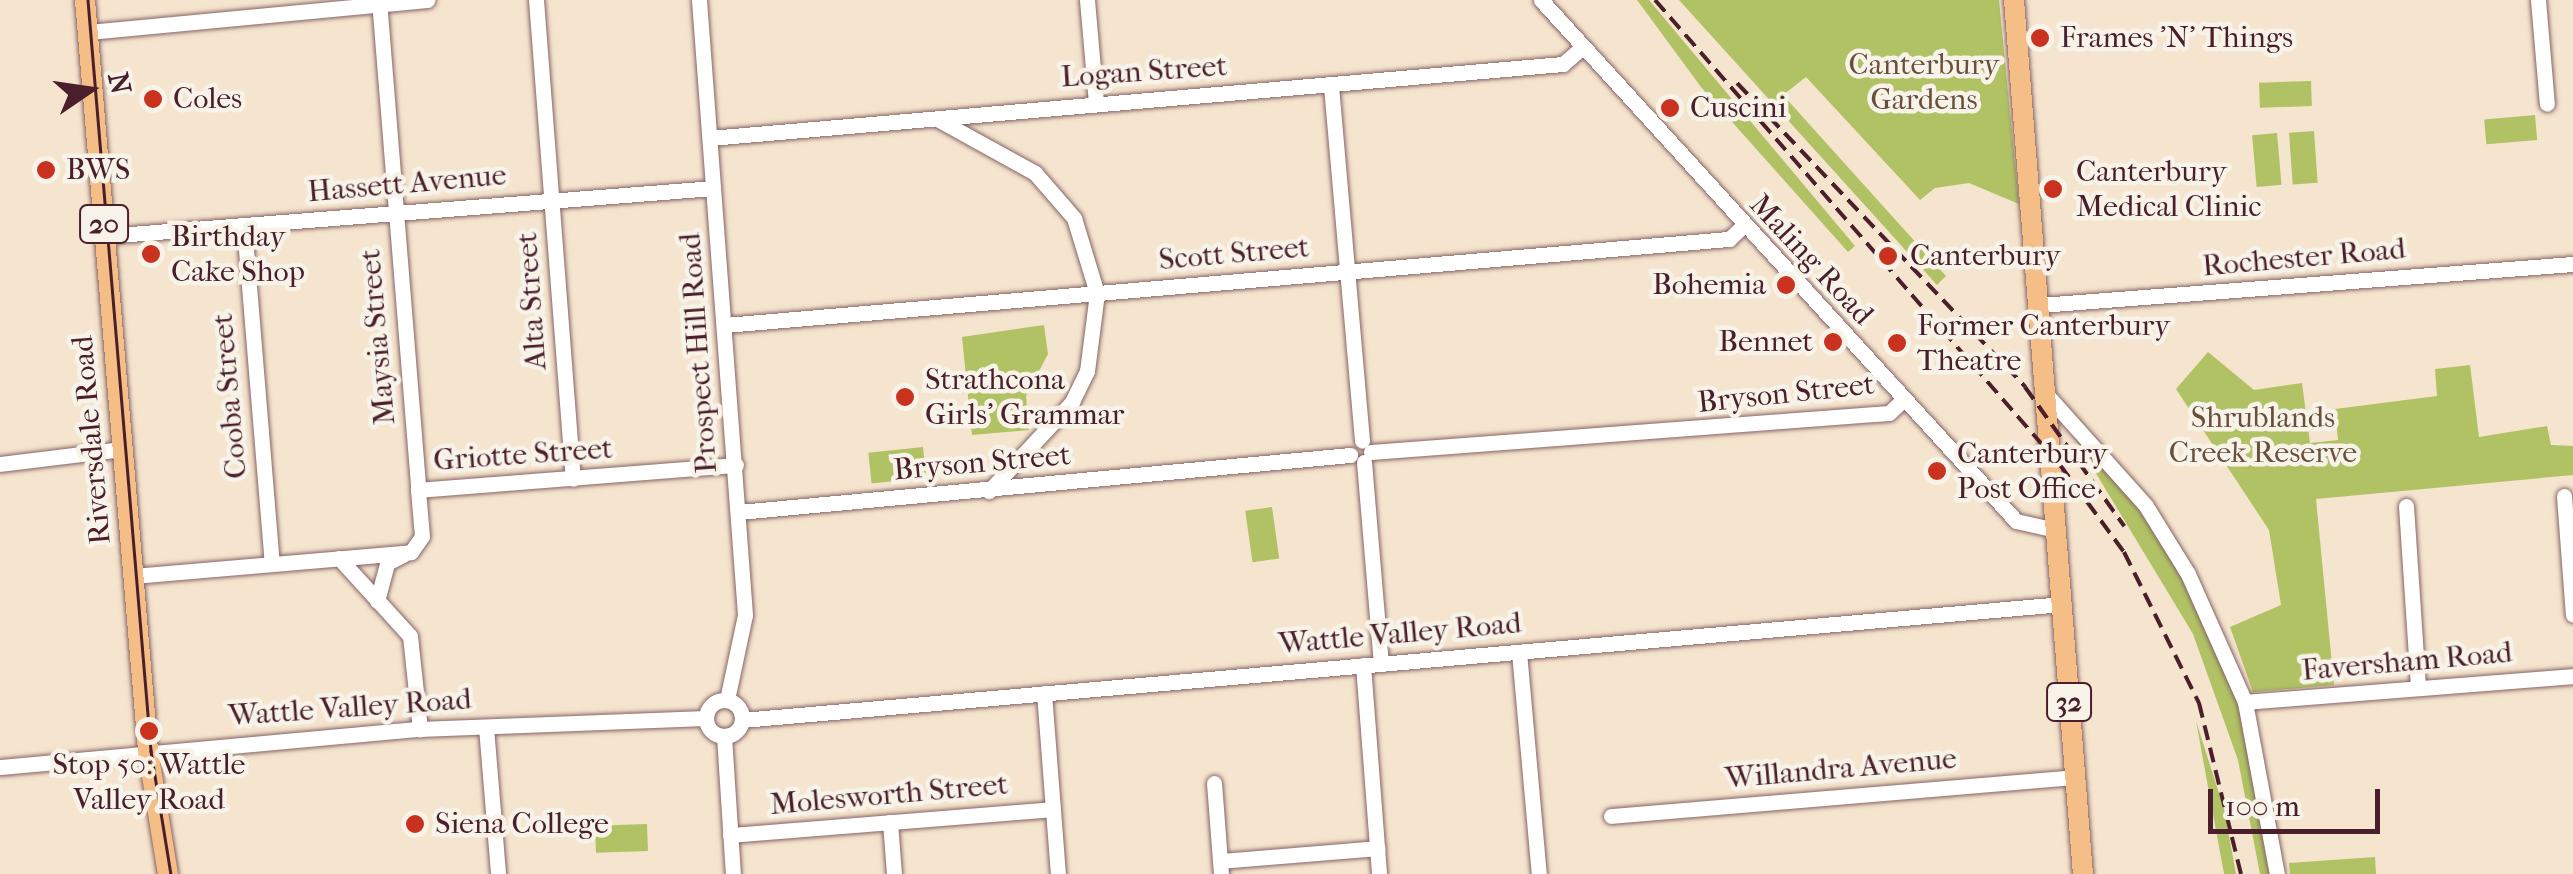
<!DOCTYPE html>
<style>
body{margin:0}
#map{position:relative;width:2573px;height:874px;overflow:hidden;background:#f5e4ce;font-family:"IM FELL French Canon",serif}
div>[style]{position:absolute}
.green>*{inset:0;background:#b1c265;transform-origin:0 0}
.roads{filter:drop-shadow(0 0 2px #866464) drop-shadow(0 0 2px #866464)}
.minor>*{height:15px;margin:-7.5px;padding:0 7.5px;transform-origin:7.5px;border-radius:7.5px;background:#fff}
.minor>.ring{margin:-7.5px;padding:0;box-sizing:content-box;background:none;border:15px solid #fff;border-radius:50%}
.major>*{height:20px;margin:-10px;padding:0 10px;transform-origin:10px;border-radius:10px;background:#f6be87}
.tram>*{height:2.5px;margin:-1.25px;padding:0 1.25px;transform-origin:1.25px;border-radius:1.25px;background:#4a1f2b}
.rail>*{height:4px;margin-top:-2px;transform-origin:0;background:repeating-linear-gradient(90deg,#4a1f2b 0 15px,transparent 0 23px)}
.dots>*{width:28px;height:28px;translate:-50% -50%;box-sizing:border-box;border:5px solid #f7f3e8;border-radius:50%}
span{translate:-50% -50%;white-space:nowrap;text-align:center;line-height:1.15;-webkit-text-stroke:9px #f7f3e8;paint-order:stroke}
.shield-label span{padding:2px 8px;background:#f7f3e8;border:2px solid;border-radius:8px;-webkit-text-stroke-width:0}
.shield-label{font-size:28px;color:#4a1f2b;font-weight:700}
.poi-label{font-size:30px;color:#4a1f2b}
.left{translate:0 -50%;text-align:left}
.right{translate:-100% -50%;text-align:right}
.park-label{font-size:30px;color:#69503c}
.street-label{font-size:30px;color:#4a1f2b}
.north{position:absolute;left:40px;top:40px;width:100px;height:100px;-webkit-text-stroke:8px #f7f3e8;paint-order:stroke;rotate:77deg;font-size:28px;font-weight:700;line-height:40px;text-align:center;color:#4a1f2b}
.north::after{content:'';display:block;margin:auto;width:35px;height:45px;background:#4a1f2b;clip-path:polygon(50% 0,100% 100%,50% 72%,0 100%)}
.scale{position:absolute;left:2208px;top:789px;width:172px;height:45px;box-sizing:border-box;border:5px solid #4a1f2b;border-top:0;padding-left:12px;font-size:30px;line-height:35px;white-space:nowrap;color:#4a1f2b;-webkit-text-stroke:8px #f7f3e8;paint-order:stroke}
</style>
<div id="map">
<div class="green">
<i style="clip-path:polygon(1637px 0,1649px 0,1855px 246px,1848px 252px,1701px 87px)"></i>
<i style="clip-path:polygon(1679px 0,1999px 0,2019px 204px,1969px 183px,1935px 188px,1920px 200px,1806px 77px,1783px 95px,1946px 276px,1937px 285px)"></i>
<i style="left:2311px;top:81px;width:25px;height:52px;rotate:88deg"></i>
<i style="left:2535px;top:115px;width:25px;height:51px;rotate:85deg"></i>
<i style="left:2314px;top:131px;width:52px;height:25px;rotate:86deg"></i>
<i style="left:2277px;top:133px;width:52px;height:25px;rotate:85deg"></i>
<i style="clip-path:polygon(1044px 325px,1048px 354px,1026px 396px,1029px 430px,972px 435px,962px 337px)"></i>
<i style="clip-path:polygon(2208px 352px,2254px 390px,2302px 383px,2310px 443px,2338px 440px,2335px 409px,2437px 396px,2435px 369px,2470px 365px,2479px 437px,2547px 426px,2551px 445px,2573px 446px,2573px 475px,2316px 499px,2334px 685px,2253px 692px,2230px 627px,2281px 605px,2269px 530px,2176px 389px)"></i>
<i style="clip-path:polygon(2071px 432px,2147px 518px,2192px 595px,2243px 711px,2272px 874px,2260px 874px,2238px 760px,2193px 634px)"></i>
<i style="left:923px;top:447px;width:31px;height:55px;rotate:84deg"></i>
<i style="left:1272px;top:507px;width:52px;height:27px;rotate:82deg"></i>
<i style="clip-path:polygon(2196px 721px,2224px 809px,2236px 874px,2224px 874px)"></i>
<i style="left:647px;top:824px;width:27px;height:52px;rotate:88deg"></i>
<i style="clip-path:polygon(2375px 857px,2376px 874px,2290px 874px,2289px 863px)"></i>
</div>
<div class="roads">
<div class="minor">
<i style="left:379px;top:0;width:492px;rotate:85.4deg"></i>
<i style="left:536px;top:0;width:480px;rotate:85.6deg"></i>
<i style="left:699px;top:0;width:617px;rotate:85.72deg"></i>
<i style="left:745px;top:615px;width:87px;rotate:102deg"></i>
<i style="left:1087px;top:0;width:103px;rotate:85deg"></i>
<i style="left:1541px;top:0;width:705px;rotate:47.64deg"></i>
<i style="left:2016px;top:521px;width:41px;rotate:12.7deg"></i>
<i style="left:2538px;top:0;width:104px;rotate:85.1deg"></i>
<i style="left:88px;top:32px;width:341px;rotate:-5.4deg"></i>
<i style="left:1331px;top:86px;width:356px;rotate:85deg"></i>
<i style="left:939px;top:120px;width:110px;rotate:28.9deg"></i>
<i style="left:1035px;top:173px;width:60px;rotate:49.1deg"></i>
<i style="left:1074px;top:218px;width:78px;rotate:73deg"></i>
<i style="left:1097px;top:293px;width:79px;rotate:97.3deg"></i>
<i style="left:1087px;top:371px;width:34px;rotate:116deg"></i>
<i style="left:1072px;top:402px;width:122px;rotate:133deg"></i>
<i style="left:710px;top:138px;width:856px;rotate:-4.96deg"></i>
<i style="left:1563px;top:64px;width:20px;rotate:-41deg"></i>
<i style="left:244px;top:225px;width:339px;rotate:85.3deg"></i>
<i style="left:105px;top:236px;width:610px;rotate:-4.51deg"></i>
<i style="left:2040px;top:305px;width:535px;rotate:-4.4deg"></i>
<i style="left:725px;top:325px;width:1008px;rotate:-4.9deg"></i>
<i style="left:1729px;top:239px;width:19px;rotate:-43deg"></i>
<i style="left:2046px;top:394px;width:150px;rotate:48.2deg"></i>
<i style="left:2146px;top:506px;width:80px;rotate:58.3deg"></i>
<i style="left:2188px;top:574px;width:140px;rotate:66deg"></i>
<i style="left:2245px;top:702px;width:175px;rotate:79.5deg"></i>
<i style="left:1371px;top:452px;width:519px;rotate:-4.31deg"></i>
<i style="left:1889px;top:413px;width:19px;rotate:-43deg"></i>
<i style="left:1364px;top:462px;width:202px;rotate:85.2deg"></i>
<i style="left:0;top:464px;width:124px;rotate:-7deg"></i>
<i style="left:2564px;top:496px;width:119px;rotate:85.7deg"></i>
<i style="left:2406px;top:506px;width:182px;rotate:86.2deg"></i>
<i style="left:739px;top:512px;width:614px;rotate:-5.33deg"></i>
<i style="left:339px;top:558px;width:105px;rotate:47.7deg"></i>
<i style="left:410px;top:636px;width:94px;rotate:83.9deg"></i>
<i style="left:133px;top:576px;width:279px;rotate:-4.9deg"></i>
<i style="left:411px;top:552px;width:19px;rotate:-55deg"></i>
<i style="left:422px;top:536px;width:46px;rotate:-95deg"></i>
<i style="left:418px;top:490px;width:319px;rotate:-4.5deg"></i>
<i style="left:377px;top:601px;width:39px;rotate:-75deg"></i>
<i style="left:387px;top:563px;width:18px;rotate:-27deg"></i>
<i style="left:1519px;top:652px;width:223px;rotate:84.9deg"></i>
<i style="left:1363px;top:665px;width:210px;rotate:85.6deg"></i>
<i style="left:1044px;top:693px;width:182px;rotate:85.6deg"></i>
<i class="ring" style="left:706px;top:700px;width:21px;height:21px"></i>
<i style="left:2245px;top:702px;width:329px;rotate:-4.5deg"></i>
<i style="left:742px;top:720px;width:1325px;rotate:-5.02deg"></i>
<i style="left:486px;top:727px;width:147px;rotate:85.3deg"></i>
<i style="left:724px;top:736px;width:138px;rotate:86.3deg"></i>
<i style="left:0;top:767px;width:422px;rotate:-5.2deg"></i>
<i style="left:420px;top:729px;width:285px;rotate:-2.2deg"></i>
<i style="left:1214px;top:783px;width:91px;rotate:85.6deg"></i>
<i style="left:1611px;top:816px;width:466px;rotate:-4.8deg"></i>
<i style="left:890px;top:822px;width:52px;rotate:85.6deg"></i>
<i style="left:730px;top:835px;width:324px;rotate:-4.6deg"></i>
<i style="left:1220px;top:861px;width:158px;rotate:-4.7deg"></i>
</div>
<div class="major">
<i style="left:85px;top:0;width:754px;rotate:85.2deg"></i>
<i style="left:148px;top:751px;width:125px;rotate:80.8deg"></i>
<i style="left:2014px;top:0;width:877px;rotate:85.49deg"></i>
</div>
</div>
<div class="tram">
<i style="left:88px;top:0;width:754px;rotate:85.2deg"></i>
<i style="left:151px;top:751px;width:125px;rotate:80.8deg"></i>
</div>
<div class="rail">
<i style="left:1655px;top:0;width:617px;rotate:48.95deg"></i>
<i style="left:2060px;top:465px;width:108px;rotate:53.7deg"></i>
<i style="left:2124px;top:552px;width:169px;rotate:63.6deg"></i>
<i style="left:2199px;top:703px;width:176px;rotate:76.2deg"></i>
<i style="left:1737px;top:83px;width:419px;rotate:46.5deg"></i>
<i style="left:2025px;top:387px;width:171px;rotate:54.5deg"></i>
</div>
<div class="dots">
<i style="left:2040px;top:38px;background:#c8321e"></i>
<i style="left:153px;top:99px;background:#c8321e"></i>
<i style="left:1670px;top:108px;background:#c8321e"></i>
<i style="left:46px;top:170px;background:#c8321e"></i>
<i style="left:2053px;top:189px;background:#c8321e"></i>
<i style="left:151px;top:254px;background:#c8321e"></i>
<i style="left:1888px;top:256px;background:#c8321e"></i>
<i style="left:1786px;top:285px;background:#c8321e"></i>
<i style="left:1833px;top:342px;background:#c8321e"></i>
<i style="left:1897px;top:343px;background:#c8321e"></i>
<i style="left:905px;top:397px;background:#c8321e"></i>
<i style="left:1937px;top:471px;background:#c8321e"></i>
<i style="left:149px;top:731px;background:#c8321e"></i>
<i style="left:415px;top:824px;background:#c8321e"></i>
</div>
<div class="shield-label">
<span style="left:104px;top:224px">20</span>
<span style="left:2069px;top:702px">32</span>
</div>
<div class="poi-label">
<span class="left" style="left:2060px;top:38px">Frames 'N' Things</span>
<span class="left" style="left:173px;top:99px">Coles</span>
<span class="left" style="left:1690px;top:108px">Cuscini</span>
<span class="left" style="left:66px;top:170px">BWS</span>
<span class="left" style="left:2076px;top:189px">Canterbury<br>Medical Clinic</span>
<span class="left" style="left:171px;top:254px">Birthday<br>Cake Shop</span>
<span class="left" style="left:1910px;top:256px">Canterbury</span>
<span class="right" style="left:1766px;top:285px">Bohemia</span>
<span class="left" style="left:1917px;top:343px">Former Canterbury<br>Theatre</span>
<span class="right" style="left:1813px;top:342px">Bennet</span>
<span class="left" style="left:925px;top:397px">Strathcona<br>Girls' Grammar</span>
<span class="left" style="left:1957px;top:471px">Canterbury<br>Post Office</span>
<span style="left:149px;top:782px">Stop 50: Wattle<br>Valley Road</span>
<span class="left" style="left:435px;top:824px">Siena College</span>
</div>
<div class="park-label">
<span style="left:1924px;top:82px">Canterbury<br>Gardens</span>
<span style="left:2263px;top:435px">Shrublands<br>Creek Reserve</span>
</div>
<div class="street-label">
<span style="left:1144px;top:72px;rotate:-4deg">Logan Street</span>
<span style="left:407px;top:184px;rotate:-5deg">Hassett Avenue</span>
<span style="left:1234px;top:254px;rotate:-5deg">Scott Street</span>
<span style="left:2304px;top:258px;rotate:-5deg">Rochester Road</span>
<span style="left:1811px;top:260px;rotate:47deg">Maling Road</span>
<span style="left:532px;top:301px;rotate:-94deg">Alta Street</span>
<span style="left:378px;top:337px;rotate:-95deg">Maysia Street</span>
<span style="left:699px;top:353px;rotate:-94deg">Prospect Hill Road</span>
<span style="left:1786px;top:394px;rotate:-6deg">Bryson Street</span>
<span style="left:230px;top:396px;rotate:-95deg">Cooba Street</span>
<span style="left:92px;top:440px;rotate:-95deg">Riversdale Road</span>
<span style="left:523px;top:455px;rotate:-4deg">Griotte Street</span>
<span style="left:982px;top:463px;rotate:-5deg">Bryson Street</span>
<span style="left:1400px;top:634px;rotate:-5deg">Wattle Valley Road</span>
<span style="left:2407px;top:662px;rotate:-5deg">Faversham Road</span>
<span style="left:350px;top:708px;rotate:-4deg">Wattle Valley Road</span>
<span style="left:1841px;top:769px;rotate:-5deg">Willandra Avenue</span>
<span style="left:889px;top:795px;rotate:-5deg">Molesworth Street</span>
</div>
<div class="north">N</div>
<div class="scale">100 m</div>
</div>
